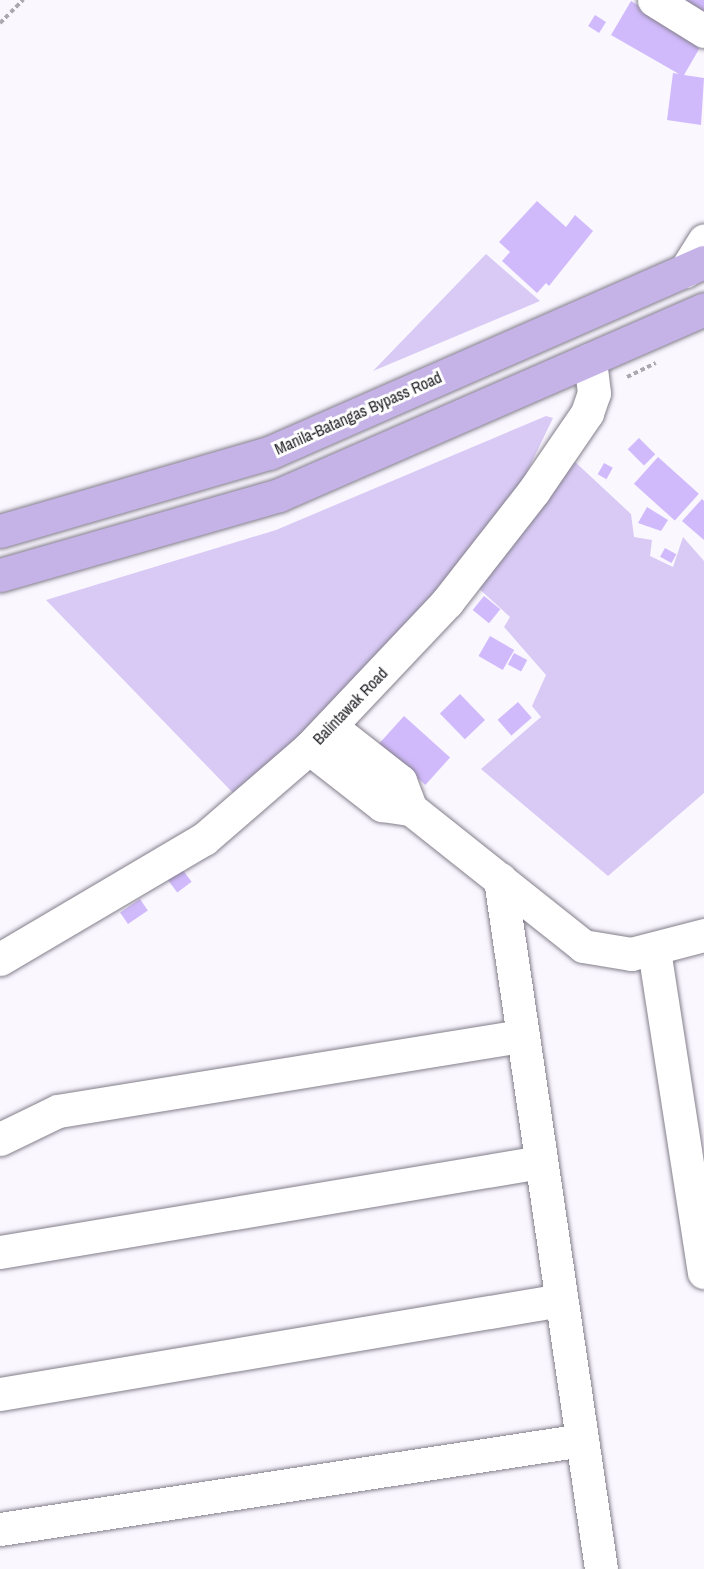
<!DOCTYPE html>
<style>
body{margin:0}
#map{position:relative;width:704px;height:1569px;overflow:hidden;background:#faf7ff;font-family:"Archivo Narrow",sans-serif}
div>[style]{position:absolute}
.green>*{inset:0;background:#d8caf5}
.building>*{inset:0;background:#d0bafb;transform-origin:0 0}
.path>*{height:4px;margin-top:-2px;transform-origin:0;background:repeating-linear-gradient(90deg,#aba9b0 0 4.5px,transparent 0 7.5px)}
.roads{filter:drop-shadow(0 0 2px #837f8b) drop-shadow(0 0 2px #837f8b)}
.minor>*{height:33px;margin:-16.5px;padding:0 16.5px;transform-origin:16.5px;border-radius:16.5px;background:#fff}
.major>*{height:33px;margin:-16.5px;padding:0 16.5px;transform-origin:16.5px;border-radius:16.5px;background:#c5b2e6}
span{translate:-50% -50%;white-space:nowrap;text-align:center;line-height:1.15;-webkit-text-stroke:6px #fff;paint-order:stroke}
.street-label{font-size:16px;color:#242328}
</style>
<div id="map">
<div class="green">
<i style="clip-path:polygon(486px 254px,540px 301px,373px 371px)"></i>
<i style="clip-path:polygon(546px 416px,553px 418px,512px 503px,330px 711px,236px 796px,46px 600px,276px 530px)"></i>
<i style="clip-path:polygon(574px 461px,631px 514px,634px 537px,652px 540px,650px 556px,673px 567px,683px 537px,704px 561px,704px 793px,608px 876px,481px 769px,541px 717px,532px 706px,546px 675px,504px 627px,510px 617px,475px 585px)"></i>
</div>
<div class="building">
<i style="clip-path:polygon(683px 0,704px 0,704px 13px)"></i>
<i style="clip-path:polygon(631px 1px,702px 44px,684px 75px,704px 78px,701px 125px,667px 120px,673px 73px,679px 74px,611px 35px)"></i>
<i style="left:595px;top:15px;width:13px;height:13px;rotate:32deg"></i>
<i style="clip-path:polygon(537px 201px,566px 227px,575px 215px,593px 231px,549px 286px,546px 283px,537px 293px,502px 261px,510px 252px,499px 242px)"></i>
<i style="left:639px;top:438px;width:23px;height:16px;rotate:45deg"></i>
<i style="left:658px;top:457px;width:55px;height:36px;rotate:42deg"></i>
<i style="left:604px;top:463px;width:10px;height:13px;rotate:29deg"></i>
<i style="clip-path:polygon(702px 499px,704px 501px,704px 540px,682px 521px)"></i>
<i style="clip-path:polygon(647px 507px,668px 520px,661px 531px,638px 523px)"></i>
<i style="left:665px;top:548px;width:13px;height:10px;rotate:29deg"></i>
<i style="left:484px;top:596px;width:21px;height:18px;rotate:39deg"></i>
<i style="left:490px;top:636px;width:28px;height:23px;rotate:30deg"></i>
<i style="left:514px;top:653px;width:15px;height:13px;rotate:28deg"></i>
<i style="left:460px;top:694px;width:36px;height:28px;rotate:46deg"></i>
<i style="left:518px;top:702px;width:21px;height:27px;rotate:49deg"></i>
<i style="left:404px;top:716px;width:62px;height:37px;rotate:42deg"></i>
<i style="left:179px;top:865px;width:21px;height:18px;rotate:53deg"></i>
<i style="left:140px;top:899px;width:14px;height:24px;rotate:56deg"></i>
</div>
<div class="path">
<i style="left:0;top:23px;width:33px;rotate:-45deg"></i>
<i style="left:627px;top:377px;width:32px;rotate:-26deg"></i>
</div>
<div class="roads">
<div class="minor">
<i style="left:654px;top:0;width:59px;rotate:31.8deg"></i>
<i style="left:685px;top:271px;width:36px;rotate:-58deg"></i>
<i style="left:331px;top:727px;width:88px;rotate:38deg"></i>
<i style="left:400px;top:781px;width:30px;rotate:69deg"></i>
<i style="left:411px;top:809px;width:220px;rotate:38.5deg"></i>
<i style="left:583px;top:946px;width:49px;rotate:9.5deg"></i>
<i style="left:631px;top:954px;width:75px;rotate:-14.6deg"></i>
<i style="left:309px;top:748px;width:93px;rotate:38deg"></i>
<i style="left:382px;top:805px;width:29px;rotate:8deg"></i>
<i style="left:500px;top:879px;width:697px;rotate:81.67deg"></i>
<i style="left:654px;top:950px;width:326px;rotate:81.2deg"></i>
<i style="left:0;top:959px;width:237px;rotate:-30.5deg"></i>
<i style="left:204px;top:839px;width:139px;rotate:-40.9deg"></i>
<i style="left:309px;top:748px;width:201px;rotate:-46.6deg"></i>
<i style="left:447px;top:602px;width:140px;rotate:-52deg"></i>
<i style="left:533px;top:492px;width:96px;rotate:-55.6deg"></i>
<i style="left:587px;top:413px;width:21px;rotate:-71deg"></i>
<i style="left:594px;top:393px;width:34px;rotate:-97deg"></i>
<i style="left:0;top:1139px;width:64px;rotate:-25.8deg"></i>
<i style="left:58px;top:1111px;width:471px;rotate:-9.2deg"></i>
<i style="left:0;top:1252px;width:548px;rotate:-9.45deg"></i>
<i style="left:0;top:1394px;width:569px;rotate:-9.51deg"></i>
<i style="left:0;top:1529px;width:589px;rotate:-8.69deg"></i>
</div>
<div class="major">
<i style="left:0;top:531px;width:280px;rotate:-16.2deg"></i>
<i style="left:269px;top:453px;width:475px;rotate:-23.7deg"></i>
<i style="left:0;top:575px;width:290px;rotate:-16deg"></i>
<i style="left:279px;top:495px;width:464px;rotate:-23.6deg"></i>
</div>
</div>
<div class="street-label">
<span style="left:358px;top:413px;rotate:-24deg">Manila-Batangas Bypass Road</span>
<span style="left:350px;top:706px;rotate:-46deg">Balintawak Road</span>
</div>
</div>
